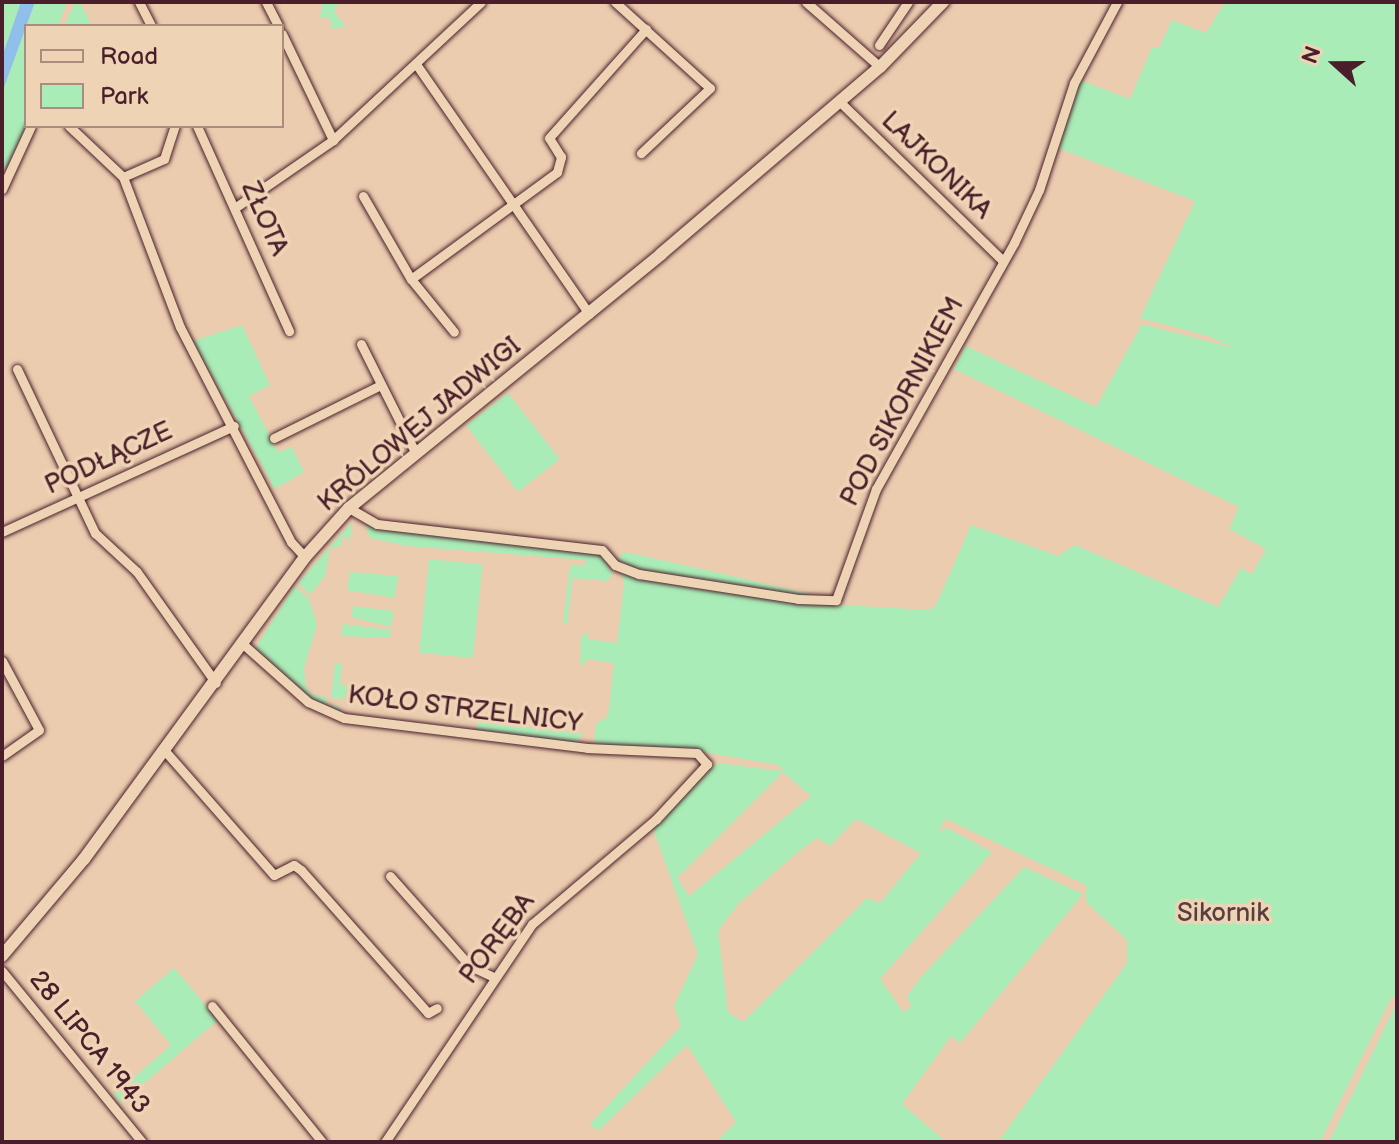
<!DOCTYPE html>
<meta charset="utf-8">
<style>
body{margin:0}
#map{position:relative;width:1399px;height:1144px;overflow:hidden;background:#ebccaf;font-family:"Balsamiq Sans",sans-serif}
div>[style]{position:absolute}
.green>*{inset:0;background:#a9ecb7;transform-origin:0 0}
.water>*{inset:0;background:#90bfeb}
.roads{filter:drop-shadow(0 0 2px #4a1f2b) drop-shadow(0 0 2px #4a1f2b)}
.street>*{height:9px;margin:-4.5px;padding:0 4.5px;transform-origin:4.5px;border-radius:4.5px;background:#eed4b5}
.secondary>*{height:12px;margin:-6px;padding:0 6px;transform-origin:6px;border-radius:6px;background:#eed4b5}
span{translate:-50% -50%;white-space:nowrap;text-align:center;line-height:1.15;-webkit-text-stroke:7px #eed4b5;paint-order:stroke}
.street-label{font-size:26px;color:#4a1f2b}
.park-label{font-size:26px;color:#583e40}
.frame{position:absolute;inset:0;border:4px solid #4a1f2b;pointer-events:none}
.legend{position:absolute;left:24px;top:24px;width:260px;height:104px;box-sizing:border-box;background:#eed4b5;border:2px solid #ac8c7e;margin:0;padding:10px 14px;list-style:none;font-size:24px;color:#4a1f2b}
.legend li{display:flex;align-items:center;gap:16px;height:40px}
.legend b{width:40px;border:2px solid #ac8c7e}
.north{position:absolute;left:1295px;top:24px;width:80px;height:80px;-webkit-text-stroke:6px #eed4b5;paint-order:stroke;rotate:291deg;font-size:22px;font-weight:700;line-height:32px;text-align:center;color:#4a1f2b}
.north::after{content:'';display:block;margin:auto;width:28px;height:36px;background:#4a1f2b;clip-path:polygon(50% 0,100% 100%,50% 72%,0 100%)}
</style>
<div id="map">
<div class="green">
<i style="clip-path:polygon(2px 2px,21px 2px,2px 57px)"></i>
<i style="clip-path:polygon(35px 2px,67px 2px,58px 26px,26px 26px,27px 126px,2px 176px,2px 93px,26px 27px)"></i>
<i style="clip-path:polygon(75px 2px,80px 2px,92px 26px,64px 26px)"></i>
<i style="clip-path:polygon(323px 2px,353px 2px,338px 4px,334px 12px,346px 27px,333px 29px,329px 18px,320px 17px)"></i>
<i style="clip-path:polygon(evenodd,1225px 2px,1397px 2px,1397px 998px,1391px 998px,1320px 1142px,998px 1142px,1127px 963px,1127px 940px,1086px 902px,1086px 885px,946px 819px,938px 831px,947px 828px,992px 852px,880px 979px,904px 1013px,911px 1005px,907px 996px,921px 977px,1024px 867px,1083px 894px,960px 1043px,951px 1036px,902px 1104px,946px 1142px,716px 1142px,736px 1122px,687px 1045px,598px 1131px,590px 1124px,681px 1026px,674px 1006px,698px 954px,652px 826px,717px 763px,783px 771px,779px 765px,704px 752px,600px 747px,594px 742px,596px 724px,608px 716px,614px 663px,586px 659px,584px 666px,580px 664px,581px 637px,588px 632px,588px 639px,617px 643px,624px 584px,619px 557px,625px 552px,728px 575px,818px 596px,824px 604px,929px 610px,936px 605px,971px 525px,1058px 556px,1075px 545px,1218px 607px,1241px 568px,1252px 574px,1266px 549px,1229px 529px,1239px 507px,954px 369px,966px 346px,1096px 407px,1142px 324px,1234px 348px,1208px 336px,1140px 318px,1195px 201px,1058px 148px,1080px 80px,1130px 99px,1152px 47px,1159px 48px,1172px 20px,1206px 33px,1225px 2px,783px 772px,811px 796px,689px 896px,677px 878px,783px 772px,1225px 2px,856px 819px,921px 853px,880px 903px,867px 898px,743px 1022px,728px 1012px,718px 931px,739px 903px,798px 852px,817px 838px,830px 846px,856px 819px)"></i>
<i style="clip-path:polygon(242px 325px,270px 385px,249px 396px,278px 452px,292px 447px,304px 472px,275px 489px,193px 341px)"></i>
<i style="left:508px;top:393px;width:84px;height:53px;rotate:52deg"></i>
<i style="clip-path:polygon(350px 524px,352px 525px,349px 547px,349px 538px,343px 536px,341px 546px,330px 548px,325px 576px,310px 595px,298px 583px)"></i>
<i style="clip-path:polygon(365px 525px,600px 552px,613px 575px,606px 581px,573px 578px,567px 624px,563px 623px,570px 566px,584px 566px,586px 560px,407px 546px,370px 538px)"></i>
<i style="left:429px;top:559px;width:54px;height:94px;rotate:6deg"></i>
<i style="clip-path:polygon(350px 572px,398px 576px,395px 598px,347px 590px)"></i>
<i style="clip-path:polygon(295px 586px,309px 599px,317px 625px,304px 668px,306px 688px,313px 695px,326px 697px,327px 705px,341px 707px,338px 713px,305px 697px,256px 647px)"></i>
<i style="clip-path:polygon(353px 606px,394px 611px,391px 627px,351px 617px)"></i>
<i style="clip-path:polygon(343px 624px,391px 630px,390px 638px,341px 636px)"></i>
<i style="clip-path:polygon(335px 663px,342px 664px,340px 685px,348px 686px,344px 699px,331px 698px)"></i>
<i style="clip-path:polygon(478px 722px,583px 734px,574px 745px,475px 732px)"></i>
<i style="clip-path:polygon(174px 968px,218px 1020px,121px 1103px,114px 1095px,171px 1045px,135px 1001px)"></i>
<i style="clip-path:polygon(1397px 1002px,1397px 1142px,1329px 1142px,1388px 1021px)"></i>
</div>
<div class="water">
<i style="clip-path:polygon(21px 2px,35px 2px,2px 93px,2px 57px)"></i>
</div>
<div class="roads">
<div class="street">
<i style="left:139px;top:2px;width:27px;rotate:63deg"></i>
<i style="left:266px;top:2px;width:27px;rotate:63deg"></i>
<i style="left:615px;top:2px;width:128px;rotate:42.2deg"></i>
<i style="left:710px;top:88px;width:95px;rotate:136.7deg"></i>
<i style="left:806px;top:2px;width:98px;rotate:41.3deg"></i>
<i style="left:282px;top:34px;width:118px;rotate:64.3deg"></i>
<i style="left:879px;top:45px;width:52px;rotate:-56deg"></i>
<i style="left:416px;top:64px;width:304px;rotate:55.3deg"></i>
<i style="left:839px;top:101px;width:229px;rotate:44.3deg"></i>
<i style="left:69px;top:126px;width:74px;rotate:43.4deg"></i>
<i style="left:123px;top:177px;width:160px;rotate:69.2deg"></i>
<i style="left:180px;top:327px;width:242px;rotate:62.7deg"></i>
<i style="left:291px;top:542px;width:21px;rotate:47deg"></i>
<i style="left:197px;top:126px;width:225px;rotate:65.8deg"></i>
<i style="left:123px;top:177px;width:45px;rotate:-23.7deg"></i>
<i style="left:164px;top:159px;width:35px;rotate:-72deg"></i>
<i style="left:2px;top:189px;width:69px;rotate:-65.3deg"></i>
<i style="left:363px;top:196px;width:96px;rotate:60deg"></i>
<i style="left:411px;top:279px;width:68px;rotate:50.9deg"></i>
<i style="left:236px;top:207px;width:118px;rotate:-34.6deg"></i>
<i style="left:333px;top:140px;width:202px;rotate:-43deg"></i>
<i style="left:411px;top:279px;width:181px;rotate:-36.2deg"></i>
<i style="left:557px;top:172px;width:16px;rotate:-75deg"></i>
<i style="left:561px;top:157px;width:22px;rotate:-122deg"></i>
<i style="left:549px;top:138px;width:146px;rotate:-48.3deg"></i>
<i style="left:361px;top:344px;width:123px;rotate:63.4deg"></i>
<i style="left:17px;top:369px;width:182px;rotate:64.6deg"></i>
<i style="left:95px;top:533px;width:57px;rotate:42.9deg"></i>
<i style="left:137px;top:572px;width:136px;rotate:54.6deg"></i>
<i style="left:274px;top:438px;width:119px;rotate:-26.4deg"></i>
<i style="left:349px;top:508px;width:32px;rotate:30deg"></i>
<i style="left:377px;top:524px;width:226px;rotate:6.6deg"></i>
<i style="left:602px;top:550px;width:20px;rotate:49deg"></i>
<i style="left:615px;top:565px;width:26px;rotate:21deg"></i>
<i style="left:639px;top:574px;width:161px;rotate:8.9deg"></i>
<i style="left:798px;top:599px;width:38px;rotate:2deg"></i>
<i style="left:836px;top:600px;width:118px;rotate:-70.2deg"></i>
<i style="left:876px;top:489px;width:282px;rotate:-60.7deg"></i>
<i style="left:1014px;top:243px;width:59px;rotate:-64.7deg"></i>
<i style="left:1039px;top:190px;width:113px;rotate:-71.9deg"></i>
<i style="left:1074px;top:83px;width:92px;rotate:-62deg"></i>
<i style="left:2px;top:532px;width:255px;rotate:-24.6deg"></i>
<i style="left:244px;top:645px;width:86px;rotate:41.7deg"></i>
<i style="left:308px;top:702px;width:39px;rotate:24deg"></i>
<i style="left:344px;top:718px;width:245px;rotate:7deg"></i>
<i style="left:587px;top:748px;width:110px;rotate:2.6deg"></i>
<i style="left:697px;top:753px;width:15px;rotate:48deg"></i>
<i style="left:707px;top:764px;width:75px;rotate:132.8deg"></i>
<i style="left:656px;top:819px;width:162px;rotate:139.7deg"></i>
<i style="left:532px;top:924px;width:263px;rotate:124deg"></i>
<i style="left:2px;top:661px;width:78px;rotate:61.8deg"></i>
<i style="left:39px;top:730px;width:45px;rotate:144.9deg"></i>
<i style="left:165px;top:751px;width:165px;rotate:48.7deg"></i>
<i style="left:274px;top:875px;width:22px;rotate:-27deg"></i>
<i style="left:294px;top:865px;width:9px;rotate:36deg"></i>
<i style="left:301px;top:870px;width:191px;rotate:48.4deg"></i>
<i style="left:428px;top:1013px;width:10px;rotate:-29deg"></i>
<i style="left:390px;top:876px;width:120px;rotate:48.4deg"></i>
<i style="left:470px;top:966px;width:26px;rotate:25deg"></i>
<i style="left:2px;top:971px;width:221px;rotate:50.7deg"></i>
<i style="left:212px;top:1006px;width:175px;rotate:51deg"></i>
</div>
<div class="secondary">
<i style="left:2px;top:956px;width:127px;rotate:-49.8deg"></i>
<i style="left:84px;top:859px;width:374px;rotate:-53.8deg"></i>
<i style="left:305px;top:557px;width:66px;rotate:-48.1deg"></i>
<i style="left:349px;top:508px;width:402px;rotate:-39.1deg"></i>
<i style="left:661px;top:254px;width:288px;rotate:-40.5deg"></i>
<i style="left:880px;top:67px;width:91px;rotate:-45.9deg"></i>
</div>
</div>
<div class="street-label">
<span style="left:936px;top:166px;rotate:44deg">LAJKONIKA</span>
<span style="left:264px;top:219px;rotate:66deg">ZŁOTA</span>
<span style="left:903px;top:402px;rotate:-62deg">POD SIKORNIKIEM</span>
<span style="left:420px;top:425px;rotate:-40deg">KRÓLOWEJ JADWIGI</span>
<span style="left:109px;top:459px;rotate:-25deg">PODŁĄCZE</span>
<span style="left:465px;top:710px;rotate:7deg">KOŁO STRZELNICY</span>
<span style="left:498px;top:939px;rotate:-53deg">PORĘBA</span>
<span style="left:89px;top:1043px;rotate:51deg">28 LIPCA 1943</span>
</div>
<div class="park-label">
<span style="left:1223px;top:914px">Sikornik</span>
</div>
<div class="frame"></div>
<ul class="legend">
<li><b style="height:10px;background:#eed4b5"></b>Road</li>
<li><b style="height:22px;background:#a9ecb7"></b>Park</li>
</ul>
<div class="north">N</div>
</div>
